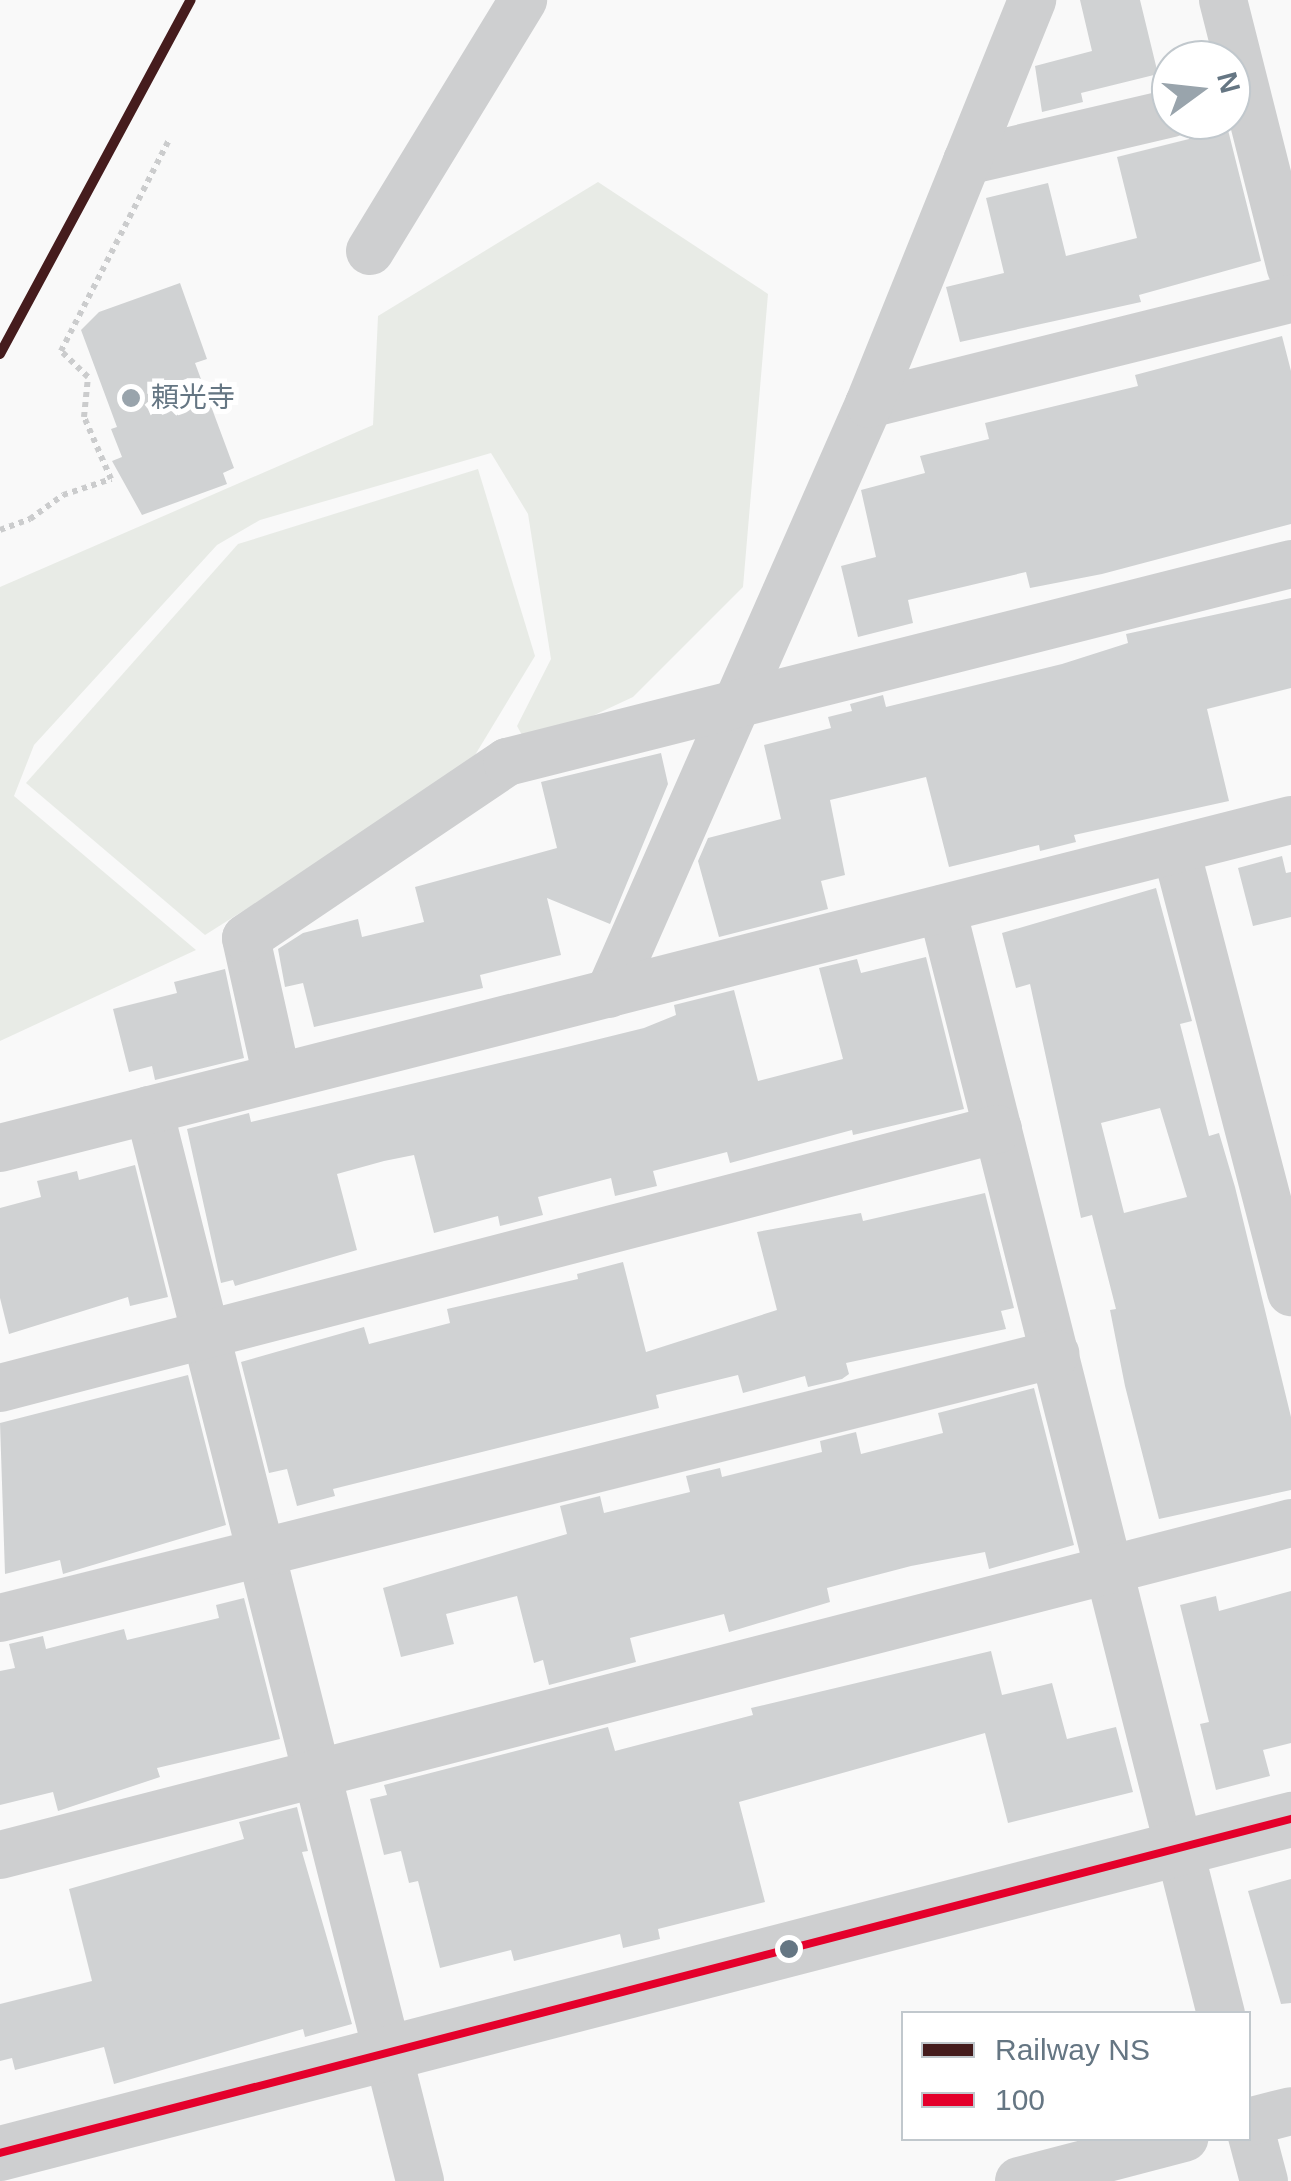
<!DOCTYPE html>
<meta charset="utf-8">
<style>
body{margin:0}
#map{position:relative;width:1291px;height:2181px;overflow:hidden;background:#f9f9f9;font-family:Helvetica,"Noto Sans JP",sans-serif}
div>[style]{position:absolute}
.green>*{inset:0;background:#e8ebe6}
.building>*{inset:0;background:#d0d2d3}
.path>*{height:6px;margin-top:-3px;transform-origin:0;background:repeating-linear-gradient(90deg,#cbcccd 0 5px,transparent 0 10px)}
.minor>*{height:48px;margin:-24px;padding:0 24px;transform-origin:24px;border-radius:24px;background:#cecfd0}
.tertiary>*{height:55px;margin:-27.5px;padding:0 27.5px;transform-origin:27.5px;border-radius:27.5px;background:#cecfd0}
.bus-1>*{height:8px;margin:-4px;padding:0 4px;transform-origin:4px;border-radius:4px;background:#e4002b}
.rail-1>*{height:10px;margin:-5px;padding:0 5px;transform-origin:5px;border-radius:5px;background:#451c1d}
.dots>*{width:28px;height:28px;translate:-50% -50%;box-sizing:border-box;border:5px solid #fff;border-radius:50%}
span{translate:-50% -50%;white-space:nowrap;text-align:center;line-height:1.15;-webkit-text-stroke:10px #fff;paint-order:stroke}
.poi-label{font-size:28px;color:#657683}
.left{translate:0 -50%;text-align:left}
.legend{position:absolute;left:901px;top:2011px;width:350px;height:130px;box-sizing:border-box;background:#fff;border:2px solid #c1c8cd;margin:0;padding:12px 18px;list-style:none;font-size:30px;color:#657683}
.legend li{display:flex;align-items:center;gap:20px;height:50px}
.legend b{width:50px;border:2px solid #c1c8cd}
.north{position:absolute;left:1151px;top:40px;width:100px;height:100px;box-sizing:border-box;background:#fff;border:2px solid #c1c8cd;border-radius:50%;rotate:75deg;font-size:28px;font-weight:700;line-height:40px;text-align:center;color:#657683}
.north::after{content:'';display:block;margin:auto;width:35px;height:45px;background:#99a4ac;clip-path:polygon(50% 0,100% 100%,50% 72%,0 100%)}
</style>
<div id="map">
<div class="green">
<i style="clip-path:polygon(598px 182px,768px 294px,743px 587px,633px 697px,528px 746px,517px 726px,551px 659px,528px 514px,491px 453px,260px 520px,217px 545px,34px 745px,14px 796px,196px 950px,0 1041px,0 587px,373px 425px,378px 316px)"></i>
<i style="clip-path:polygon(478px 469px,535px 656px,466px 770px,205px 935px,26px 783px,238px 544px)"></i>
</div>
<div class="building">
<i style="clip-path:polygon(1080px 0,1140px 0,1158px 74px,1081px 93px,1083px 102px,1042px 112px,1035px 66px,1092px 51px)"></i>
<i style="clip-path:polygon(1226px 122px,1261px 261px,1139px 295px,1141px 302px,960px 342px,946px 287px,1004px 273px,986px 198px,1048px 183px,1066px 256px,1137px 238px,1117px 157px,1189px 139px,1192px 130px)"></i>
<i style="clip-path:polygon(180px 283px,207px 359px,195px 363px,234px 468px,223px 473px,227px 484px,142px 515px,112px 461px,122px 457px,111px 429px,117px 427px,81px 330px,99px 312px)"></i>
<i style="clip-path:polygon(1282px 336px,1291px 371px,1291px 524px,1102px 574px,1030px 588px,1026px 572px,908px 600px,913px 623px,858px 637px,841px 566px,876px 557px,861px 490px,925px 473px,920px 456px,989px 439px,985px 423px,1138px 386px,1135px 375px)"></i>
<i style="clip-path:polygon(1291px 598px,1291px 688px,1207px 709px,1229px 801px,1074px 835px,1076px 842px,1040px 851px,1039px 845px,949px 867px,926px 777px,830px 800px,845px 875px,821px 881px,828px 909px,719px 937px,698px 861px,708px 838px,781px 819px,764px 745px,831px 728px,828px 717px,852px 711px,850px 704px,883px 695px,886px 707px,1062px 664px,1128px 643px,1126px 634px)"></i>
<i style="clip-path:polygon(661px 753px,668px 784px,610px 924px,547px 898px,561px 955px,480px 975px,483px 988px,314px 1027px,303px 983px,285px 987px,278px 949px,303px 933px,358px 919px,362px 937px,424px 922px,415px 887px,557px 848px,541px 782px)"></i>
<i style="clip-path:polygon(1282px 856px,1286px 873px,1291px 872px,1291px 917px,1253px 926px,1238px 868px)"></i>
<i style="clip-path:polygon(evenodd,1156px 888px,1192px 1021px,1180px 1024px,1209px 1136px,1219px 1133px,1235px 1187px,1291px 1417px,1291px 1490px,1159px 1519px,1125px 1386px,1110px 1310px,1116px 1309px,1092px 1215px,1081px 1218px,1030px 984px,1016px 988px,1002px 933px,1156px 888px,1160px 1108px,1187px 1197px,1124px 1213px,1101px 1123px,1160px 1108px)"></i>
<i style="clip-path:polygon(926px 957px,964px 1109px,853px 1135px,852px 1130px,730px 1163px,727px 1152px,653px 1171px,657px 1186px,615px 1196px,611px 1178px,538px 1197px,543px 1215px,500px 1226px,498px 1216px,434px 1233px,414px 1155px,384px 1161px,337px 1174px,357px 1250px,235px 1286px,233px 1280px,221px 1283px,187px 1129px,249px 1113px,251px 1122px,567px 1047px,644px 1028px,676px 1015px,674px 1005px,734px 990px,758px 1081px,843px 1059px,819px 968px,857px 959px,861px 973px)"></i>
<i style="clip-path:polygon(225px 969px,244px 1058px,155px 1080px,152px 1066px,129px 1072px,113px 1009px,177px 993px,174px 982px)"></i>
<i style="clip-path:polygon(135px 1165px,168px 1297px,130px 1306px,128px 1297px,9px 1334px,0 1298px,0 1208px,41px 1197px,37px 1181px,77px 1171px,79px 1180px)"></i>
<i style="clip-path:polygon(985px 1193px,1014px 1308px,1001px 1311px,1006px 1329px,846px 1363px,849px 1374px,842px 1379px,808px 1387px,805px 1376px,743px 1393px,738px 1375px,656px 1395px,659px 1408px,333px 1489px,335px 1496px,297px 1506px,287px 1469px,269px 1473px,241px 1362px,364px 1327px,369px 1344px,450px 1323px,447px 1309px,578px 1279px,577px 1274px,623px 1262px,646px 1352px,777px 1310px,757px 1232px,861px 1213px,863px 1221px)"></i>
<i style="clip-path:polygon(188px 1375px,226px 1525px,63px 1574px,60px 1560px,5px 1574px,0 1423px)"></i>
<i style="clip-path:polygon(1034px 1388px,1074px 1545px,989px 1569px,985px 1552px,911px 1566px,827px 1588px,830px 1602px,729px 1632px,724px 1614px,630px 1638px,636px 1662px,549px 1685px,543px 1660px,534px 1663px,517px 1596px,446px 1614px,454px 1644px,401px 1657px,383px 1588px,567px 1534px,560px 1506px,600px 1496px,604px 1513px,690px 1492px,686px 1476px,720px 1468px,722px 1477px,822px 1452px,820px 1441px,856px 1432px,861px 1454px,943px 1433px,938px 1413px)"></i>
<i style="clip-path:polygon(1291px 1591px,1291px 1743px,1263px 1750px,1270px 1776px,1216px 1790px,1200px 1724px,1209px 1722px,1180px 1605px,1216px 1596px,1219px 1611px)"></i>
<i style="clip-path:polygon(244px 1598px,280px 1739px,157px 1768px,160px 1777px,58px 1811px,53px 1792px,0 1805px,0 1671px,15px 1668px,9px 1644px,43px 1636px,46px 1649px,124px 1629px,127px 1640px,219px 1618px,216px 1605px)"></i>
<i style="clip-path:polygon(991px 1651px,1002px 1695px,1052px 1683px,1067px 1739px,1116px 1727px,1133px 1792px,1008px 1823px,985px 1733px,739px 1802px,765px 1902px,658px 1929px,660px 1939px,623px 1948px,620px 1934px,514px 1961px,511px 1950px,440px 1968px,418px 1881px,409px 1883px,401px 1851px,384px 1855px,370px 1799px,387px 1795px,384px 1785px,608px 1727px,615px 1751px,753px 1715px,751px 1708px)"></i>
<i style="clip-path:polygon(297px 1807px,308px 1851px,302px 1852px,352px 2024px,305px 2037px,303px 2029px,114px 2084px,104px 2047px,15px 2070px,12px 2058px,0 2061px,0 2004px,92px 1981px,69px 1889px,244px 1839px,239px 1822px)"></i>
<i style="clip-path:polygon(1291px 1879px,1291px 2003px,1281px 2004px,1248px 1891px)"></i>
</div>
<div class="path">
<i style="left:0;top:530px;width:32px;rotate:-20deg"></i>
<i style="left:30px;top:519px;width:41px;rotate:-36deg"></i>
<i style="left:63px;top:495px;width:51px;rotate:-18.4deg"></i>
<i style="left:111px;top:479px;width:68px;rotate:-113.5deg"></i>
<i style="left:84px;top:417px;width:40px;rotate:-84.3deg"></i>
<i style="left:88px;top:377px;width:37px;rotate:-136deg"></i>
<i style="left:61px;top:351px;width:239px;rotate:-62.9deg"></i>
</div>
<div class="minor">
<i style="left:1223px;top:0;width:276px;rotate:75.8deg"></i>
<i style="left:967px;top:161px;width:210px;rotate:-13.2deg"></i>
<i style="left:370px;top:251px;width:294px;rotate:-58.6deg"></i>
<i style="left:869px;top:404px;width:435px;rotate:-14deg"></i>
<i style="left:1176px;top:850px;width:457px;rotate:75.4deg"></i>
<i style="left:942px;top:909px;width:1140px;rotate:75.83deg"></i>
<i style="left:609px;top:994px;width:645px;rotate:-66.22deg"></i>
<i style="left:869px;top:404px;width:436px;rotate:-68deg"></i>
<i style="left:277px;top:1077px;width:142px;rotate:-102.6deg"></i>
<i style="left:246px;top:938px;width:315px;rotate:-34deg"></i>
<i style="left:507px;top:762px;width:809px;rotate:-14.17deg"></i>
<i style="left:149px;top:1110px;width:1105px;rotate:75.8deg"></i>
<i style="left:0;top:1148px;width:1332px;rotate:-14.26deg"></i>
<i style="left:0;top:1388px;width:1031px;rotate:-14.55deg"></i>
<i style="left:0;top:1618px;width:1088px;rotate:-14.05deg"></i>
<i style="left:0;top:1855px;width:1333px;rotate:-14.42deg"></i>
<i style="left:1248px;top:2121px;width:62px;rotate:75.1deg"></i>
<i style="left:1248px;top:2122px;width:44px;rotate:-14.3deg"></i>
<i style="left:1019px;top:2181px;width:171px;rotate:-14.6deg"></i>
</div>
<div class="tertiary">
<i style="left:0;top:2153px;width:1334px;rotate:-14.51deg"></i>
</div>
<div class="bus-1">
<i style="left:0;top:2153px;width:1334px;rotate:-14.51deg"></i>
</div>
<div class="rail-1">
<i style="left:0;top:354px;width:402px;rotate:-61.7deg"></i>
</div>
<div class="dots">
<i style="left:131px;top:398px;background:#99a4ac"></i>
<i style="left:789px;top:1949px;background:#657683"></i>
</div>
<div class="poi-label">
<span class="left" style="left:151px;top:398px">頼光寺</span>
</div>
<ul class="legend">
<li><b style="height:12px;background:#451c1d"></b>Railway NS</li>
<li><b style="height:12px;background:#e4002b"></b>100</li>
</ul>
<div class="north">N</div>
</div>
